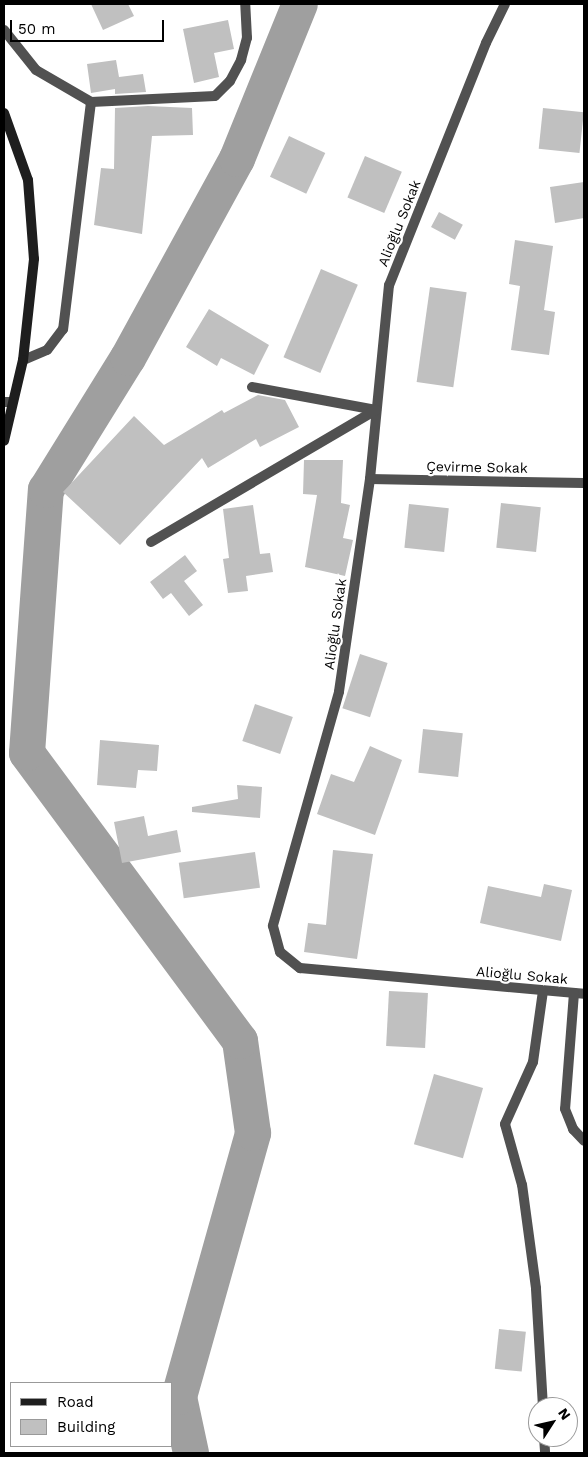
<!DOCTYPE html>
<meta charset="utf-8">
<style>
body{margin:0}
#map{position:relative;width:588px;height:1457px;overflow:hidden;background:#fff;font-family:"Work Sans",sans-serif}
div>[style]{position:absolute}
.river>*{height:36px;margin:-18px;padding:0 18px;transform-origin:18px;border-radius:18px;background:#9f9f9f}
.building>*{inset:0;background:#c0c0c0;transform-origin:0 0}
.minor>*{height:10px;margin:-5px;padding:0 5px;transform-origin:5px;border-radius:5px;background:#515151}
.secondary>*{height:10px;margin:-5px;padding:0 5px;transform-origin:5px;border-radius:5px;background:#1e1e1e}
span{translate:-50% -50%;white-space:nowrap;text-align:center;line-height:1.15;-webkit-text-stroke:4.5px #fff;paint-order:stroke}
.street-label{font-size:14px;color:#000}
.frame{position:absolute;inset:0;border:5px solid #000;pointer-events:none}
.legend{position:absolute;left:10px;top:1382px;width:162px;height:65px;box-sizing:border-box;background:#fff;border:1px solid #999;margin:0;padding:6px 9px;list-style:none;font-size:15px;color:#000}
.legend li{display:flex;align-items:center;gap:10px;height:25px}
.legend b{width:25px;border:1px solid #999}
.north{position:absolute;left:528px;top:1397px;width:50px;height:50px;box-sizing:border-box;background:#fff;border:1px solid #999;border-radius:50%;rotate:55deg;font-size:14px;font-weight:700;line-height:20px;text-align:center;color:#000}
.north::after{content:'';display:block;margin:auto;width:18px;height:22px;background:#000;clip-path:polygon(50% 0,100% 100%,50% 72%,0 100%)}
.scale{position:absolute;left:10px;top:20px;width:154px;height:22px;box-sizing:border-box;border:2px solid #000;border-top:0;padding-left:6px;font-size:15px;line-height:18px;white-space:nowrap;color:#000;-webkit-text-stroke:4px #fff;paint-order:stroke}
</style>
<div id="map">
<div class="river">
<i style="left:191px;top:1453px;width:57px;rotate:-102.1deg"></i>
<i style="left:179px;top:1397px;width:274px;rotate:-74.3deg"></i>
<i style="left:253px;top:1133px;width:93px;rotate:-98deg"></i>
<i style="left:240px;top:1041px;width:358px;rotate:-126.5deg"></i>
<i style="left:27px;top:753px;width:264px;rotate:-85.9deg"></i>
<i style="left:46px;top:490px;width:155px;rotate:-58.2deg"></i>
<i style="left:128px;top:358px;width:227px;rotate:-61.3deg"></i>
<i style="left:237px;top:159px;width:167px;rotate:-67.9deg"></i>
</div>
<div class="building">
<i style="clip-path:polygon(91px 4px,128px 4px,134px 16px,103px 30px)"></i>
<i style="clip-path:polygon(228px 20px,234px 49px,214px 53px,219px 77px,194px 83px,183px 29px)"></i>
<i style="clip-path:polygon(116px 60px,119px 77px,143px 74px,146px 92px,115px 94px,115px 89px,91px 93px,87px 64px)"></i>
<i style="clip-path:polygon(148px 106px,192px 108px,193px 135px,152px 136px,142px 234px,94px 225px,101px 168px,114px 169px,115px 108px)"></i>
<i style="left:543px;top:108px;width:41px;height:41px;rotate:6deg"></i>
<i style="left:289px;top:136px;width:40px;height:45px;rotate:25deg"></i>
<i style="left:365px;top:156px;width:40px;height:45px;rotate:23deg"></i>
<i style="clip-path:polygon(584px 182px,584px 218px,555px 223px,550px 187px)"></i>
<i style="left:439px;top:212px;width:27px;height:17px;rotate:28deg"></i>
<i style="clip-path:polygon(515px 240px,553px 246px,544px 310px,555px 312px,549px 355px,511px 350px,520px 286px,509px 284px)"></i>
<i style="left:321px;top:269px;width:40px;height:96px;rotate:23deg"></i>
<i style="left:430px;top:287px;width:37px;height:96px;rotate:8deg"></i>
<i style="clip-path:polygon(209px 309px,269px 345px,254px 375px,221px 358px,217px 366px,186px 347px)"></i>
<i style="clip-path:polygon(258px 395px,285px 400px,299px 427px,260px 447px,256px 439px,208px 468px,202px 458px,120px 545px,63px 492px,134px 416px,164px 445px,222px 410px,224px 413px)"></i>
<i style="clip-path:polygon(304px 460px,343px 460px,341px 503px,350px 505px,343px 538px,353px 540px,345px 576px,305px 567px,317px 495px,303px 494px)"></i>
<i style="left:501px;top:503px;width:40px;height:45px;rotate:6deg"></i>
<i style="left:409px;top:504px;width:40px;height:44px;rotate:6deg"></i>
<i style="clip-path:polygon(253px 505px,260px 554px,270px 553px,273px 572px,246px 576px,248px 591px,228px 593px,223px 559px,229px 558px,223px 509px)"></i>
<i style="clip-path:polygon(185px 555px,197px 571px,184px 581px,203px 605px,189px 616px,171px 593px,163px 599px,150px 582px)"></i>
<i style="left:360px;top:654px;width:29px;height:57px;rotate:18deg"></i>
<i style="left:255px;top:704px;width:40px;height:39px;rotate:19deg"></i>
<i style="left:423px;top:729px;width:40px;height:44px;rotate:6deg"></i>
<i style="clip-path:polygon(100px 740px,159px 745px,157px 771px,138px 770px,136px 788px,97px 785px)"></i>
<i style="clip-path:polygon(370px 746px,402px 760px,375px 835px,317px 814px,331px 774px,354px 782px)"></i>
<i style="clip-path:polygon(237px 785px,262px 787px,260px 818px,192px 812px,192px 807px,238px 799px)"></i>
<i style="clip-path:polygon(144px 816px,148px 836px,177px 830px,181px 852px,122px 863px,114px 822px)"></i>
<i style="clip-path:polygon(333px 850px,373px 854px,357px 959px,304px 952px,308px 923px,326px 925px)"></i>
<i style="left:255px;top:852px;width:36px;height:77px;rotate:82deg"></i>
<i style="clip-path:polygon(544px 884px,572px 890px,561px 941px,480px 923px,488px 886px,541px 897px)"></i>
<i style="left:389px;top:991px;width:39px;height:55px;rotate:3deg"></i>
<i style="left:434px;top:1074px;width:51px;height:73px;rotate:16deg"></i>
<i style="left:499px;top:1329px;width:27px;height:40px;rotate:6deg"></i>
</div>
<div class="minor">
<i style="left:505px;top:4px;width:43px;rotate:116deg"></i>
<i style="left:486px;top:43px;width:261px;rotate:111.8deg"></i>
<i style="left:389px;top:285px;width:195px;rotate:95.6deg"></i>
<i style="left:370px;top:479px;width:215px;rotate:98.3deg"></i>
<i style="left:339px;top:692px;width:243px;rotate:105.8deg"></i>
<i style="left:273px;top:926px;width:27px;rotate:75deg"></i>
<i style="left:280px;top:952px;width:26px;rotate:39deg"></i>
<i style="left:300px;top:968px;width:285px;rotate:5.2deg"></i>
<i style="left:4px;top:30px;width:51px;rotate:51.3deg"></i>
<i style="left:36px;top:70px;width:64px;rotate:30.2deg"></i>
<i style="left:91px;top:102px;width:229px;rotate:97deg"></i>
<i style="left:63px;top:329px;width:26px;rotate:127deg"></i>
<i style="left:47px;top:350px;width:26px;rotate:157deg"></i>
<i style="left:91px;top:102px;width:124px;rotate:-2.8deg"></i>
<i style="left:215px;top:96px;width:21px;rotate:-45deg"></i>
<i style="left:230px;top:81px;width:24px;rotate:-62deg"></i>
<i style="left:241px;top:60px;width:23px;rotate:-75deg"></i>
<i style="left:247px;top:38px;width:34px;rotate:-93deg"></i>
<i style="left:252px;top:387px;width:126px;rotate:10.5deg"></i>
<i style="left:4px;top:402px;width:8px"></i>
<i style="left:370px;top:479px;width:214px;rotate:1.1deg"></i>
<i style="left:151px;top:542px;width:261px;rotate:-30.4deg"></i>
<i style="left:574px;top:993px;width:116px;rotate:94.4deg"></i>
<i style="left:565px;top:1109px;width:22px;rotate:68deg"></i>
<i style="left:573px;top:1129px;width:16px;rotate:47deg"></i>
<i style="left:543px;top:1407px;width:119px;rotate:-93.4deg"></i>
<i style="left:536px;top:1288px;width:104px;rotate:-97.7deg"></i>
<i style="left:522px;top:1185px;width:63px;rotate:-105.6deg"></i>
<i style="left:505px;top:1124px;width:68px;rotate:-65.7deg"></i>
<i style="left:533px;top:1062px;width:72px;rotate:-82deg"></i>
<i style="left:544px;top:1437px;width:16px;rotate:86deg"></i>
</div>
<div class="secondary">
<i style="left:4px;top:113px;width:71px;rotate:70.3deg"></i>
<i style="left:28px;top:180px;width:79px;rotate:85.7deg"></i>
<i style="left:34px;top:259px;width:102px;rotate:96.2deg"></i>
<i style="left:23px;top:360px;width:83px;rotate:103.2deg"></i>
</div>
<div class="street-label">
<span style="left:399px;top:223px;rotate:-68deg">Alioğlu Sokak</span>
<span style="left:477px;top:467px;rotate:1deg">Çevirme Sokak</span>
<span style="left:335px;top:624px;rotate:-82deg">Alioğlu Sokak</span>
<span style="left:522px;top:975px;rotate:5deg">Alioğlu Sokak</span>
</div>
<div class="frame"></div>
<ul class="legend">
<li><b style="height:6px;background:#1e1e1e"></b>Road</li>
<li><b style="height:14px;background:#c0c0c0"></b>Building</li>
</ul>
<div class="north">N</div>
<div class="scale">50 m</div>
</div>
